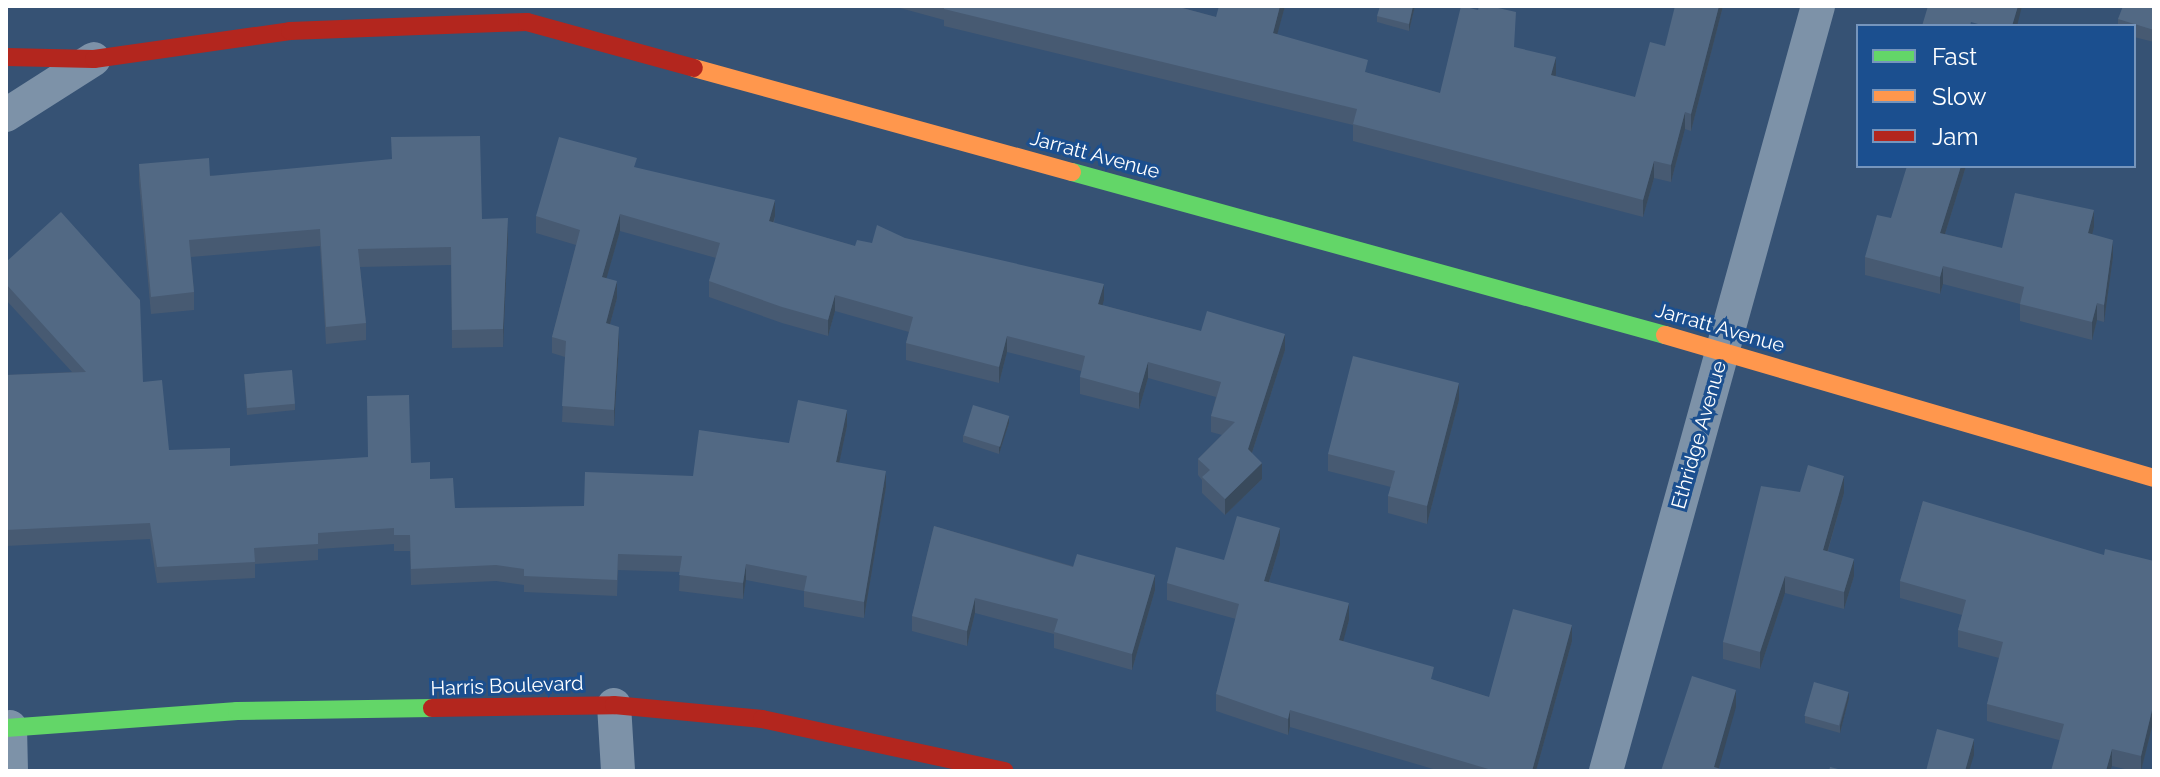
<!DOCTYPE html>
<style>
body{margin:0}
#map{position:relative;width:2160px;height:777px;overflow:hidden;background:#365274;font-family:Raleway,sans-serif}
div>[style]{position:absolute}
.street>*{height:34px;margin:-17px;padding:0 17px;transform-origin:17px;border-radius:17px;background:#7d92a8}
.fast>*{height:18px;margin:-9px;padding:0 9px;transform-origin:9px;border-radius:9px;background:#63d668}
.slow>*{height:18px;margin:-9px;padding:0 9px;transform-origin:9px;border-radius:9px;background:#ff974d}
.jam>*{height:18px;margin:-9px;padding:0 9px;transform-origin:9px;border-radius:9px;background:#b3261e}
.wall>*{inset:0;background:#475a72}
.shaded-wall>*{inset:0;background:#394a5c}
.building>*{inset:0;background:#526984;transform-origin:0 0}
span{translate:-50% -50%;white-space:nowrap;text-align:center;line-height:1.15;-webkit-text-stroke:6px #1b4f8f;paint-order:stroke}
.street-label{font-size:20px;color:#fff}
.frame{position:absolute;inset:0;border:8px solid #fff;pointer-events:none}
.legend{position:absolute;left:1856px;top:24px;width:280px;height:144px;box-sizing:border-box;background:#1b4f8f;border:2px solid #7695bc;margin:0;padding:10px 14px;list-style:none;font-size:24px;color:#fff}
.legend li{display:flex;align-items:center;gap:16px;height:40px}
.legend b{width:40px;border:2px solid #7695bc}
</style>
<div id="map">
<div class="street">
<i style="left:6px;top:115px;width:104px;rotate:-32.5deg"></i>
<i style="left:614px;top:705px;width:66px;rotate:86.5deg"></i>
<i style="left:10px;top:727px;width:44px;rotate:88.7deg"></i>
<i style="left:1606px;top:771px;width:794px;rotate:-74.51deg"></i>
</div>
<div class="fast">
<i style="left:1072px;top:172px;width:615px;rotate:15.37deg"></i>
<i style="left:6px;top:728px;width:232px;rotate:-4.2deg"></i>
<i style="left:237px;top:711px;width:195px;rotate:-0.9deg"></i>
</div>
<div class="slow">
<i style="left:694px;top:68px;width:392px;rotate:15.4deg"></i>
<i style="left:1665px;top:335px;width:509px;rotate:16.3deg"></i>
</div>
<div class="jam">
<i style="left:6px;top:57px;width:88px;rotate:1.3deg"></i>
<i style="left:94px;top:59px;width:198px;rotate:-8.1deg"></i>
<i style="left:290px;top:31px;width:237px;rotate:-2.2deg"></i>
<i style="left:527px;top:22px;width:173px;rotate:15.4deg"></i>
<i style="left:432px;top:708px;width:182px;rotate:-0.9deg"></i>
<i style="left:614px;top:705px;width:149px;rotate:5.4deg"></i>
<i style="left:762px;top:719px;width:248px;rotate:12.1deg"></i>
</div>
<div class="wall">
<i style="clip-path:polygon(893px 6px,1175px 6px,1216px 17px,1285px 6px,1277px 34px,1368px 73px,1440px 93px,1515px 47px,1556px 74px,1555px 76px,1635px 97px,1665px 46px,1723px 6px,1691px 131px,1685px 129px,1671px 182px,1654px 178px,1643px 217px,1353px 141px,1353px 125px,944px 26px,944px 20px)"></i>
<i style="clip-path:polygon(1415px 6px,1409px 31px,1377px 22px,1377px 16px)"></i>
<i style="clip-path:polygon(2154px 6px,2154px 42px,2134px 37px,2134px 26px,2118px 26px,2118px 19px)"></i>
<i style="clip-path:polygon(139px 164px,482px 219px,508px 235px,503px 347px,452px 348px,451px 265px,360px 267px,366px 323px,366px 340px,326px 344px,320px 246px,191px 257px,194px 292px,194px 310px,151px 314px,139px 182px)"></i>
<i style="clip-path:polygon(1966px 166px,1945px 234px,2002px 248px,2094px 227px,2092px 234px,2113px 257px,2104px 322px,2097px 320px,2092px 340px,2020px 321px,2020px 304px,1943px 284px,1940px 294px,1865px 275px,1865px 257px,1891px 218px)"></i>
<i style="clip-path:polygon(637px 168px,775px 216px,774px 223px,855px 246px,905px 238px,1104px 300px,1102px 305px,1201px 331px,1285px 350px,1252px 453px,1262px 479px,1225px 515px,1202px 493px,1202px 480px,1198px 475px,1198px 459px,1222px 435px,1211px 432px,1211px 416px,1216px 397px,1148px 378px,1139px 409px,1080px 394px,1080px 377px,1081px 371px,1007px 352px,999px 383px,906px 360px,906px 343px,909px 332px,835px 311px,828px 336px,782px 323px,709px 297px,709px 281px,716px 258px,620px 231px,606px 279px,617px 298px,610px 324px,619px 343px,614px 426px,562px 422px,565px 357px,552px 353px,552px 337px,576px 245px,536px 233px,536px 216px)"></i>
<i style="clip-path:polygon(6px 262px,143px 382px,169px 450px,230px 466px,411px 463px,430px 479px,455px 508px,584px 506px,693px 476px,789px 443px,847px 426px,839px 463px,886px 487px,864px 618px,804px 607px,804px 591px,746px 580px,743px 599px,679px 591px,680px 572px,618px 570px,617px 596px,524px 592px,524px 585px,496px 581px,411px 585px,410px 551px,394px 551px,394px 544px,318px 549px,318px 560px,255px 564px,255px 578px,157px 583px,150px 539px,6px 546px,6px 375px,72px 372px,6px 300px)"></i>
<i style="clip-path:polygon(244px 374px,295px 404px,295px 410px,247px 415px)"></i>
<i style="clip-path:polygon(1459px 400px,1427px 524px,1388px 513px,1388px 496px,1391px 487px,1328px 471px,1328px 454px)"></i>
<i style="clip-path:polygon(1009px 423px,999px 454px,963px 442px,963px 435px)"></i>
<i style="clip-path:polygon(1800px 492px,1844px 493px,1828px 551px,1854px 576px,1844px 609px,1785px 593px,1760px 669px,1723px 659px,1723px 642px)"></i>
<i style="clip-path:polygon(1923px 501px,2154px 719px,2141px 771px,2133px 771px,2112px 766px,2059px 740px,1987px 721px,1987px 704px,1999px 658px,1958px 647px,1958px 630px,1962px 615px,1900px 598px,1900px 581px)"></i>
<i style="clip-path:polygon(934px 526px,1155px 590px,1132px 670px,1054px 648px,1054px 634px,975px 613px,967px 646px,912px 631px,912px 616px)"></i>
<i style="clip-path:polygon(1280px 545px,1269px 582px,1349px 620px,1343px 641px,1434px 680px,1489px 697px,1572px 641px,1536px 771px,1440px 771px,1290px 727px,1288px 735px,1216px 711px,1216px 694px,1236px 619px,1167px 600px,1167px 583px,1224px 560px)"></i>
<i style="clip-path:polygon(1849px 698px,1840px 733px,1805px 723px,1805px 716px)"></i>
</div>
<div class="shaded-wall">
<i style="clip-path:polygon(1280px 6px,1285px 6px,1273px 50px,1273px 33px)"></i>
<i style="clip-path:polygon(1413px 6px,1415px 6px,1409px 31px,1409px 24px)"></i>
<i style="clip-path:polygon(1719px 6px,1723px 6px,1691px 131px,1691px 114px)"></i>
<i style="clip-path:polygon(2018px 6px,2022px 6px,2017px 26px,2012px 26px)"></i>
<i style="clip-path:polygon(1556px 57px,1556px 74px,1551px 92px,1551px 75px)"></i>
<i style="clip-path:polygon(1685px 112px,1685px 129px,1671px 182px,1671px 165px)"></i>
<i style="clip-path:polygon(1654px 161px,1654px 178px,1643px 217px,1643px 200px)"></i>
<i style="clip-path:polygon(1961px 166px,1966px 166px,1940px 250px,1940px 233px)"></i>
<i style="clip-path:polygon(775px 200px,775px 216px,769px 237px,769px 221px)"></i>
<i style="clip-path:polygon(2094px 210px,2094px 227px,2088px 251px,2088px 233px)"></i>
<i style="clip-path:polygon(620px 214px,620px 231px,602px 294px,602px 277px)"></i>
<i style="clip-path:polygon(508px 218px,508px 235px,503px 347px,503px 329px)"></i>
<i style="clip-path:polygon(2113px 240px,2113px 257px,2104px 322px,2104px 305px)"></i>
<i style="clip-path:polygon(1943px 266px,1943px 284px,1940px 294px,1940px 277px)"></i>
<i style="clip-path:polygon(617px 281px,617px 298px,606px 339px,606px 323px)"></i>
<i style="clip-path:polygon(1104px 284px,1104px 300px,1098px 320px,1098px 304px)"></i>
<i style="clip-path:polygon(835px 295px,835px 311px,828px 336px,828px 320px)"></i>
<i style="clip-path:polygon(2097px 303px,2097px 320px,2092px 340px,2092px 322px)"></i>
<i style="clip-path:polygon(619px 327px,619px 343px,614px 426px,614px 410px)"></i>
<i style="clip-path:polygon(1285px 334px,1285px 350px,1248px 465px,1248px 449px)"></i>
<i style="clip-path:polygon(1007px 336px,1007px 352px,999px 383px,999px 367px)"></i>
<i style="clip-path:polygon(1148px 362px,1148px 378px,1139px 409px,1139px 393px)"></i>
<i style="clip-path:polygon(1459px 383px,1459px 400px,1427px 524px,1427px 506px)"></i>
<i style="clip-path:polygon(847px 410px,847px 426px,836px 478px,836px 462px)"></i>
<i style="clip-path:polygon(1009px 416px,1009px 423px,999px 454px,999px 447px)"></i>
<i style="clip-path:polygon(1262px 463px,1262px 479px,1225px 515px,1225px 499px)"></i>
<i style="clip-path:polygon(886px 471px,886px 487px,864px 618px,864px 602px)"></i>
<i style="clip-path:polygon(1844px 476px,1844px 493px,1823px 567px,1823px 550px)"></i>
<i style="clip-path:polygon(1280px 528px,1280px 545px,1264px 598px,1264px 581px)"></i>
<i style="clip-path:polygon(1854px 559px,1854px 576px,1844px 609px,1844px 592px)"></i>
<i style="clip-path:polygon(746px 564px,746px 580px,743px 599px,743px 583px)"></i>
<i style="clip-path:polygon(1155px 575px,1155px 590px,1132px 670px,1132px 654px)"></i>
<i style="clip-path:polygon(1785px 576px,1785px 593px,1760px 669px,1760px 652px)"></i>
<i style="clip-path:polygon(975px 598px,975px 613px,967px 646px,967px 631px)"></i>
<i style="clip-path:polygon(1349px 603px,1349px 620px,1339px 657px,1339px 640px)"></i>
<i style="clip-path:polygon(1572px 625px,1572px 641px,1536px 771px,1532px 771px)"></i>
<i style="clip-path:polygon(1736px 690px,1736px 707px,1718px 771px,1714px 767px)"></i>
<i style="clip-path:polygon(1849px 692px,1849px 698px,1840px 733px,1840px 726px)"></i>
<i style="clip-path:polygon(2154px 702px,2154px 719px,2141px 771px,2141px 756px)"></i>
<i style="clip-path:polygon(1290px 710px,1290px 727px,1288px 735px,1288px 719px)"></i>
<i style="clip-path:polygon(1974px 739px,1974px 755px,1969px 771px,1965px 771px)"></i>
<i style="clip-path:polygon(2112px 749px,2112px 766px,2110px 771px,2106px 771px)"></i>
</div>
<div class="building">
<i style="clip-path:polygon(944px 6px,1175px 6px,1216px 17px,1219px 6px,1280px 6px,1273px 33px,1368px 60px,1365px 72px,1440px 93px,1461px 6px,1478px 10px,1479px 6px,1489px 6px,1516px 12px,1514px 47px,1556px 57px,1551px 75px,1635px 97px,1650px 42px,1665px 46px,1675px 6px,1719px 6px,1691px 114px,1685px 112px,1671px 165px,1654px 161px,1643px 200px,1353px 124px,1357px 109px,944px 9px)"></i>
<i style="clip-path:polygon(1380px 6px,1413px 6px,1409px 24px,1377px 16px)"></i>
<i style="clip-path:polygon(1928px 6px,1948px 6px,1952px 7px,1953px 6px,2018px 6px,2012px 26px,1985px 26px,1971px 22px,1970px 26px,1922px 26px)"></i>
<i style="clip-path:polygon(2123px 6px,2154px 6px,2154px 30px,2118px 19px)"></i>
<i style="clip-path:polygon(480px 136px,482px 219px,508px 218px,503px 329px,452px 330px,451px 247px,358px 249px,366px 323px,326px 327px,320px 229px,189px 240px,194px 292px,151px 297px,139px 164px,209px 158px,210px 176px,392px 159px,391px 137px)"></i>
<i style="clip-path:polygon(559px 137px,637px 158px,634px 167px,775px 200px,769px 221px,855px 246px,857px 240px,872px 243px,877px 225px,905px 238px,1104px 284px,1098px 304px,1201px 331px,1207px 311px,1285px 334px,1248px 449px,1262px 463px,1225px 499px,1202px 477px,1210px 470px,1198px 459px,1235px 422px,1211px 416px,1221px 382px,1148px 362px,1139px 393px,1080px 377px,1085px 356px,1007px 336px,999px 367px,906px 343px,913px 317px,835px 295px,828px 320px,782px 307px,709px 281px,720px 243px,620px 214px,602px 277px,617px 281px,606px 323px,619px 327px,614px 410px,562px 406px,566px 341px,552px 337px,580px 230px,536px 216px)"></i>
<i style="clip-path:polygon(1907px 166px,1961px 166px,1940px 233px,2002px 248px,2015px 193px,2094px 210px,2088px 233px,2113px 240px,2104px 305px,2097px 303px,2092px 322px,2020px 304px,2024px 287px,1943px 266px,1940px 277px,1865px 257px,1877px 215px,1891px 218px)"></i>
<i style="clip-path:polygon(61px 212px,140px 300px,143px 382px,162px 380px,169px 450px,230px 448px,230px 466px,368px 457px,367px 396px,409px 395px,411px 463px,430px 462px,430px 479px,453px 478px,455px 508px,584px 506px,585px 472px,693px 476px,699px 430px,789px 443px,798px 400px,847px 410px,836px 462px,886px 471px,864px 602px,804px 591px,807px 576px,746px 564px,743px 583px,679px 575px,682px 556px,618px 554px,617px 580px,524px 576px,524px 569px,496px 565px,411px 569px,410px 535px,394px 535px,394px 528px,318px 533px,318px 544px,254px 548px,255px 562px,157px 567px,150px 523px,6px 530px,6px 375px,86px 372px,6px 284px,6px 262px)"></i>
<i style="clip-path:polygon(1353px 356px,1459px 383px,1427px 506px,1388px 496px,1395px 471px,1328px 454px)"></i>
<i style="left:292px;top:370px;width:34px;height:48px;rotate:85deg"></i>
<i style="left:973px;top:405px;width:38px;height:32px;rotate:17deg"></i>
<i style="clip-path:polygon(1808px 465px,1844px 476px,1823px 550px,1854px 559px,1844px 592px,1785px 576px,1760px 652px,1723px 642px,1761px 486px,1800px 492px)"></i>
<i style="clip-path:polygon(1923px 501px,2104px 555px,2105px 549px,2154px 561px,2154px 702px,2141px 756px,2112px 749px,2106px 771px,2051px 771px,2064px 724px,1987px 704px,2003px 642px,1958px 630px,1966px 600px,1900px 581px)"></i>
<i style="clip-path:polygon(1237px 516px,1280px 528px,1264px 581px,1349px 603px,1339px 640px,1434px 667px,1431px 679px,1489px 697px,1513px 609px,1572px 625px,1532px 771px,1495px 771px,1290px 710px,1288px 719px,1216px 694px,1239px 604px,1167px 583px,1176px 547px,1224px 560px)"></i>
<i style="clip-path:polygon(934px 526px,1073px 567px,1077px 554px,1155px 575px,1132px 654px,1054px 632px,1058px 619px,975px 598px,967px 631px,912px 616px)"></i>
<i style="clip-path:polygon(1692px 676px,1736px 690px,1714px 767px,1728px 771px,1661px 771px)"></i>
<i style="left:1814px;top:682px;width:36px;height:35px;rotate:16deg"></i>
<i style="clip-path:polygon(1937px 729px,1974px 739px,1965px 771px,1926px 771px)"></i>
<i style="clip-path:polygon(1830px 767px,1846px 771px,1829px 771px)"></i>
</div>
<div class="street-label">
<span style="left:1095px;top:155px;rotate:15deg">Jarratt Avenue</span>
<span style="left:1720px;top:328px;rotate:16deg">Jarratt Avenue</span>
<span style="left:1699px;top:435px;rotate:-74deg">Ethridge Avenue</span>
<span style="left:507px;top:686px;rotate:-2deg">Harris Boulevard</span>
</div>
<div class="frame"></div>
<ul class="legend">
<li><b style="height:10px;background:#63d668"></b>Fast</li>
<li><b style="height:10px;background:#ff974d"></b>Slow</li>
<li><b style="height:10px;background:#b3261e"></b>Jam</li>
</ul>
</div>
